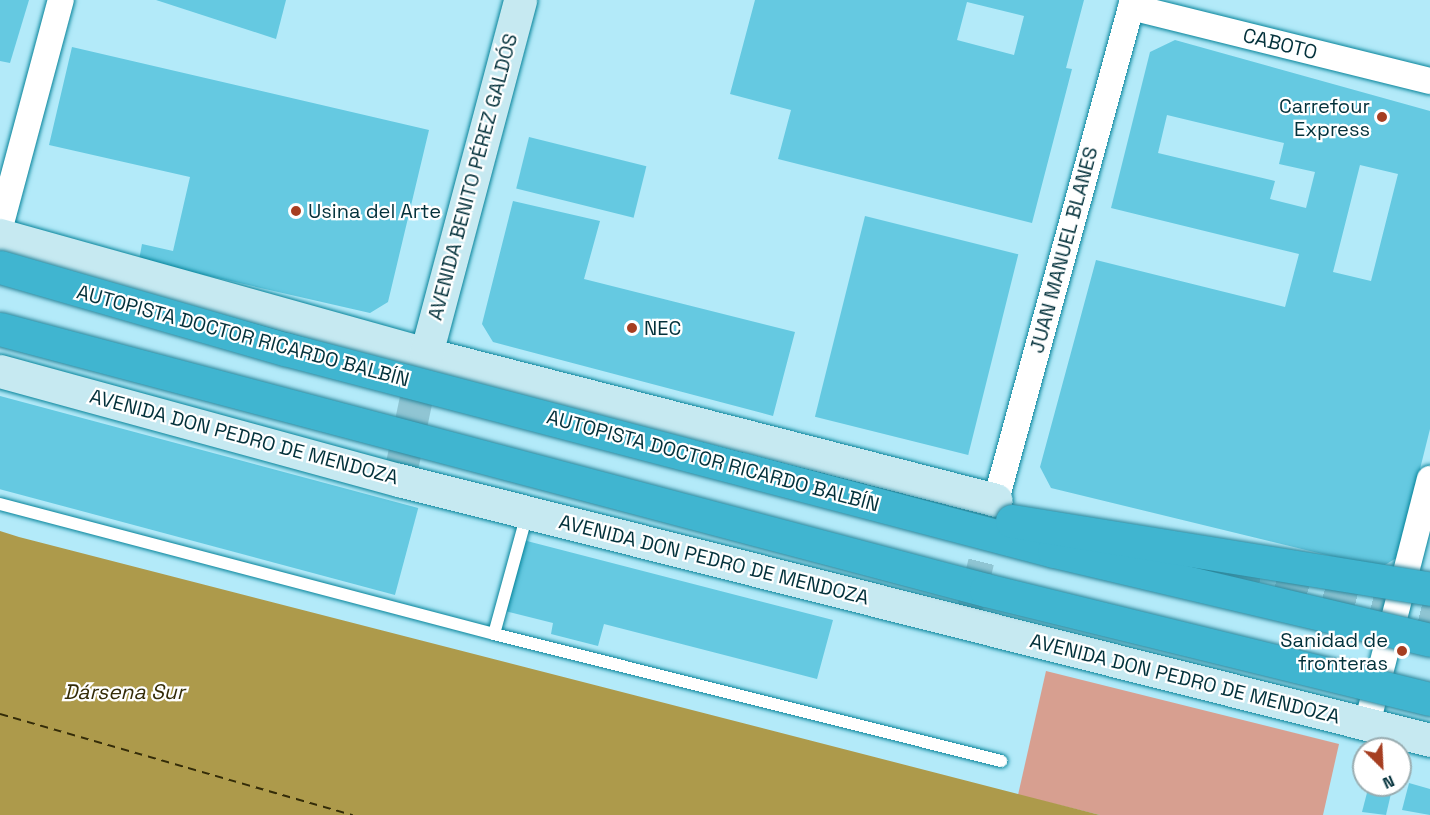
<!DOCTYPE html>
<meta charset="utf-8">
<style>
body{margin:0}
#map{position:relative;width:1430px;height:815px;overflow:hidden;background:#b3eaf9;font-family:"Space Grotesk",sans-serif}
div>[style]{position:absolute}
.green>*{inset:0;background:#d79f90}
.water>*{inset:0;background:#ad9a4b}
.ferry>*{height:1.5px;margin-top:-0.75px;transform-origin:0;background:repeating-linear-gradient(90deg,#342c08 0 8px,transparent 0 14px)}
.building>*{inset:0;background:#65c9e1;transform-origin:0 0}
.minor-tunnel>*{height:26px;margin-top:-13px;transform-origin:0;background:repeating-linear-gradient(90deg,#90c5d3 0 26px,transparent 0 39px)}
.secondary-tunnel>*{height:33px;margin-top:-16.5px;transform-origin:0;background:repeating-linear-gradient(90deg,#90c5d3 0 33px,transparent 0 49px)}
.roads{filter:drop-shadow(0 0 2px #06839a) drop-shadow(0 0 2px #06839a)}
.service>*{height:12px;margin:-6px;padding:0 6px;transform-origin:6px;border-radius:6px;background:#fff}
.minor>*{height:26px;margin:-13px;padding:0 13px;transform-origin:13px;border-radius:13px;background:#fff}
.secondary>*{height:33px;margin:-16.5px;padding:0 16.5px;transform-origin:16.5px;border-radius:16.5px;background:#c6e9f1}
.bridges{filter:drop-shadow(0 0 2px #2b879c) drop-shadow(0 0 2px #2b879c)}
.motorway-bridge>*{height:33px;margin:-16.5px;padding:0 16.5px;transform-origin:16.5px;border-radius:16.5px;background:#40b5d0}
.dots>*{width:16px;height:16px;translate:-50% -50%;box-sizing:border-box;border:3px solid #fff;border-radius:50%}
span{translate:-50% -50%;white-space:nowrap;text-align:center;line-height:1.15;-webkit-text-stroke:4.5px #fff;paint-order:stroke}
.street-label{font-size:20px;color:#03313b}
.poi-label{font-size:20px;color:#03313b}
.right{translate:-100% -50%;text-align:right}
.left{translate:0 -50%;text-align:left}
.water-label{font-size:21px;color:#342c08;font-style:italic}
.north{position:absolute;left:1352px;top:737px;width:60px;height:60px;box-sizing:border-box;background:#fff;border:2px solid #9aadb1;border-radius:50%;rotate:156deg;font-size:16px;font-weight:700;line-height:24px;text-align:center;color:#03313b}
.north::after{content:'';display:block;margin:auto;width:21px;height:27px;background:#a63e21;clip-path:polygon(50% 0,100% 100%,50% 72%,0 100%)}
</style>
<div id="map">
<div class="green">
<i style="clip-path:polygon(1046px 671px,1339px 744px,1323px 815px,1100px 815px,1018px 795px)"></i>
</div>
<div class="water">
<i style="clip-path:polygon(0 531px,19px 537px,1100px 815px,0 815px)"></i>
</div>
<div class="ferry">
<i style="left:0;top:714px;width:367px;rotate:16deg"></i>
</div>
<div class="building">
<i style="clip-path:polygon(0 0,29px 0,10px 63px,0 61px)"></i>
<i style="clip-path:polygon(156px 0,286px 0,276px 39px)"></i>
<i style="clip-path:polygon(evenodd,755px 0,1084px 0,1066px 68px,1072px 69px,1032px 223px,778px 159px,791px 110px,730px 94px,755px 0,967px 2px,1024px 16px,1014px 55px,957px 40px,967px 2px)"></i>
<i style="clip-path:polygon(evenodd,1175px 40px,1430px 111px,1430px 429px,1398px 557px,1380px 568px,1051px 488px,1040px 467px,1096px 260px,1285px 307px,1299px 254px,1111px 208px,1150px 52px,1175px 40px,1167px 115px,1284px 143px,1279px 164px,1315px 172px,1306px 208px,1270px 199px,1275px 181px,1158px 153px,1167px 115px,1175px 40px,1360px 165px,1398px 174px,1371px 281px,1333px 272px,1360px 165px)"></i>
<i style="clip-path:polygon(72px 47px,429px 130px,388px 302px,370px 313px,139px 260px,142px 244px,173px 251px,190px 177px,49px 145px)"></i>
<i style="left:529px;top:137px;width:121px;height:53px;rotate:14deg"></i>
<i style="clip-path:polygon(513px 201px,600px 221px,584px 279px,795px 332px,773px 416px,493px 342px,482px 324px)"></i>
<i style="left:865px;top:216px;width:158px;height:207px;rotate:14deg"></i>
<i style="left:0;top:396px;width:433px;height:90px;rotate:15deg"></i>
<i style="clip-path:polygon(523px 540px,833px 620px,817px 679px,604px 624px,598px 646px,551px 634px,553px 623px,505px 611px)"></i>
<i style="clip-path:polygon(1409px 783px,1430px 789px,1430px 815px,1402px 810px)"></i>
<i style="clip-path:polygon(1369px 785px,1393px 785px,1386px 815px,1362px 812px)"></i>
</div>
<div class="minor-tunnel">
<i style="left:966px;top:625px;width:129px;rotate:-76.5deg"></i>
</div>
<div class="secondary-tunnel">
<i style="left:399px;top:480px;width:125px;rotate:-78deg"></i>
<i style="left:1229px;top:568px;width:208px;rotate:15deg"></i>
</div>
<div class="roads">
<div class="service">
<i style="left:0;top:504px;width:511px;rotate:14.74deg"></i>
<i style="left:494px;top:634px;width:124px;rotate:-74.6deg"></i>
<i style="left:494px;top:634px;width:523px;rotate:14.06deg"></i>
</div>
<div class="minor">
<i style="left:1131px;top:7px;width:308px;rotate:13.9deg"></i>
<i style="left:0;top:227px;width:235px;rotate:-75deg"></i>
<i style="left:996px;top:500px;width:518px;rotate:-74.68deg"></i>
<i style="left:1367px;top:724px;width:253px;rotate:-75.6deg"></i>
</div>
<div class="secondary">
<i style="left:0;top:235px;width:442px;rotate:15.6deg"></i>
<i style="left:426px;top:354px;width:588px;rotate:14.37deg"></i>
<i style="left:426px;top:354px;width:366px;rotate:-75.1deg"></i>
<i style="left:0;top:371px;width:414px;rotate:15.3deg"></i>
<i style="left:399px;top:480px;width:1063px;rotate:14.15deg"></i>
</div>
</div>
<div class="bridges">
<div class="motorway-bridge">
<i style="left:0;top:267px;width:297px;rotate:16.1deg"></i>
<i style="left:285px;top:349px;width:795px;rotate:14.72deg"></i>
<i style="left:1054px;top:551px;width:386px;rotate:13.3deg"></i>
<i style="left:0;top:329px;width:1020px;rotate:14.83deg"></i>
<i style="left:986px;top:590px;width:457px;rotate:13.8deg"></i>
<i style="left:1012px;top:521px;width:423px;rotate:9.2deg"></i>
</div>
</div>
<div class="dots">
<i style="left:1382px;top:117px;background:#a63e21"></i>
<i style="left:296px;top:211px;background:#a63e21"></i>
<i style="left:632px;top:328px;background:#a63e21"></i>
<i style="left:1402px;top:651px;background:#a63e21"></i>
</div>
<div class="street-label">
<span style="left:1280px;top:44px;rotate:14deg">CABOTO</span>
<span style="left:473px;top:177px;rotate:-75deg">AVENIDA BENITO PÉREZ GALDÓS</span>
<span style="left:1064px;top:250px;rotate:-75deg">JUAN MANUEL BLANES</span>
<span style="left:243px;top:336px;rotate:15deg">AUTOPISTA DOCTOR RICARDO BALBÍN</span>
<span style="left:244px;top:437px;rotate:15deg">AVENIDA DON PEDRO DE MENDOZA</span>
<span style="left:713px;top:461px;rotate:15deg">AUTOPISTA DOCTOR RICARDO BALBÍN</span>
<span style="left:714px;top:560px;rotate:14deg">AVENIDA DON PEDRO DE MENDOZA</span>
<span style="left:1185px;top:679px;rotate:14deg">AVENIDA DON PEDRO DE MENDOZA</span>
</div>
<div class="poi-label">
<span class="right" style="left:1370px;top:118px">Carrefour<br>Express</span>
<span class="left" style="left:308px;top:211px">Usina del Arte</span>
<span class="left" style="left:644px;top:328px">NEC</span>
<span class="right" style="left:1388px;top:652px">Sanidad de<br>fronteras</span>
</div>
<div class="water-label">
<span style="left:124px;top:692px">Dársena Sur</span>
</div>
<div class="north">N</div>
</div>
